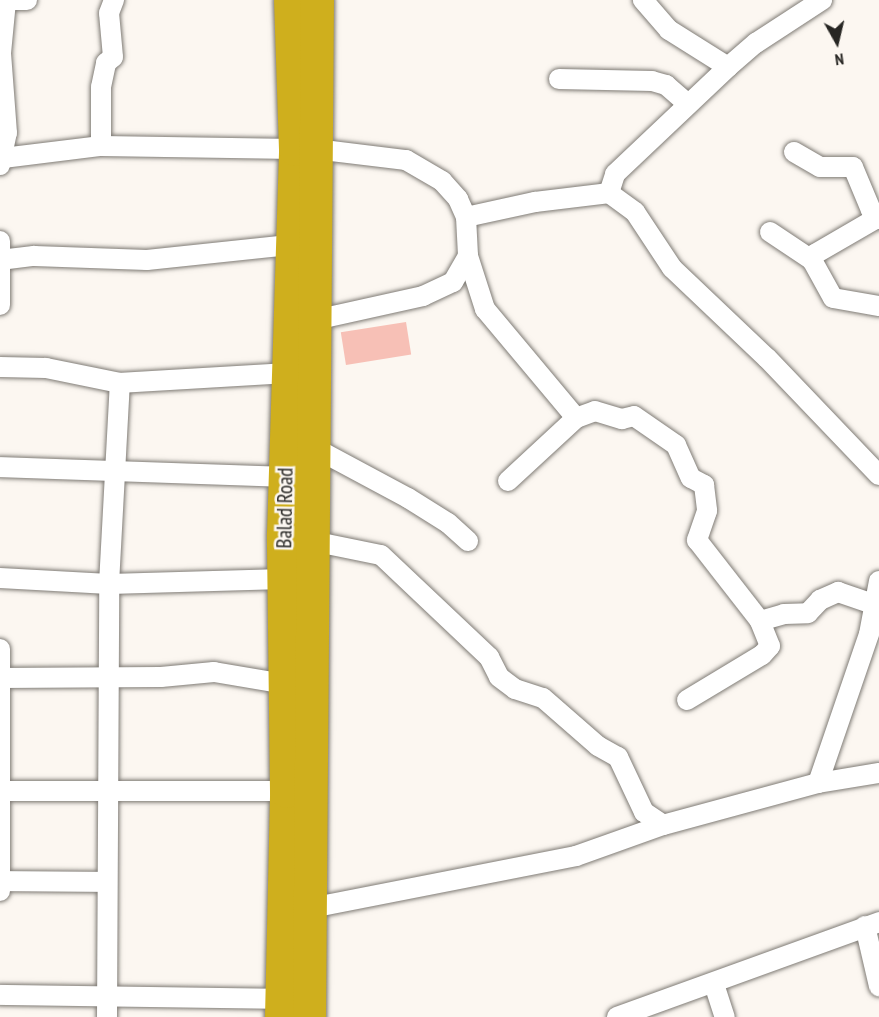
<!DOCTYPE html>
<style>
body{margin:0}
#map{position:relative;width:879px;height:1017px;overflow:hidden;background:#fcf7f1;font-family:"PT Sans Narrow",sans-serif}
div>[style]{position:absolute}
.green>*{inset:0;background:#f7c0b6;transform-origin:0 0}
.roads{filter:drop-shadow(0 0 2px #7f7b75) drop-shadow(0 0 2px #7f7b75)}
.street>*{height:20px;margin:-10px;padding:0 10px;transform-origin:10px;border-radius:10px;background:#fff}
.highway>*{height:33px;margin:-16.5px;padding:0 16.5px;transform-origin:16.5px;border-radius:16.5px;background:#cfaf1d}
span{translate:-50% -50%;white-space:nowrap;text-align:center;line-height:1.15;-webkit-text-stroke:5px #fcf7f1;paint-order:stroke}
.street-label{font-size:21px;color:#272623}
.north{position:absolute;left:807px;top:12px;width:60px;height:60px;-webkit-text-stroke:4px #fcf7f1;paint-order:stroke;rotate:172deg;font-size:16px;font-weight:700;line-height:24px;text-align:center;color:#272623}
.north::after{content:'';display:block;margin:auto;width:21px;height:27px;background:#272623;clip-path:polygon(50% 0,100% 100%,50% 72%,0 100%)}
</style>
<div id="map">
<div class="green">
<i style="left:406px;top:322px;width:33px;height:66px;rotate:81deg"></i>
</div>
<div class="roads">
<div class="street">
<i style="left:6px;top:0;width:21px"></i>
<i style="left:728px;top:67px;width:37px;rotate:-41deg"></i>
<i style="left:756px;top:43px;width:79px;rotate:-33.1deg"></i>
<i style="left:559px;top:79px;width:93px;rotate:1.2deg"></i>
<i style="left:652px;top:81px;width:15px;rotate:16deg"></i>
<i style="left:666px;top:85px;width:28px;rotate:41deg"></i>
<i style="left:101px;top:146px;width:59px;rotate:-90deg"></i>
<i style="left:101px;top:87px;width:25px;rotate:-78deg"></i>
<i style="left:106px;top:63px;width:9px;rotate:-41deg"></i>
<i style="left:113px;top:57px;width:44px;rotate:-95.2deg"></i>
<i style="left:109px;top:13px;width:14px;rotate:-69deg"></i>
<i style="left:315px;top:149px;width:92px;rotate:6.9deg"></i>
<i style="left:406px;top:160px;width:42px;rotate:30.3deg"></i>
<i style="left:442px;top:181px;width:24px;rotate:48deg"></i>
<i style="left:458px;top:199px;width:20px;rotate:66deg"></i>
<i style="left:466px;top:217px;width:39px;rotate:87deg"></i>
<i style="left:468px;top:256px;width:56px;rotate:72.2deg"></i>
<i style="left:485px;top:309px;width:142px;rotate:50.1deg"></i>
<i style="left:576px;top:418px;width:20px;rotate:-20deg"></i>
<i style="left:595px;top:411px;width:28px;rotate:17deg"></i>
<i style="left:622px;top:419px;width:12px;rotate:-14deg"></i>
<i style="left:634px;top:416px;width:51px;rotate:34.6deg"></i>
<i style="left:676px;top:445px;width:36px;rotate:66deg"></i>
<i style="left:691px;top:478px;width:15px;rotate:28deg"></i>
<i style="left:704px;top:485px;width:26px;rotate:83deg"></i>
<i style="left:707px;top:511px;width:31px;rotate:109deg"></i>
<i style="left:697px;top:540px;width:103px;rotate:52.1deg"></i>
<i style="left:794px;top:152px;width:30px;rotate:30deg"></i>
<i style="left:820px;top:167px;width:33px"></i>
<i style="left:853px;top:167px;width:47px;rotate:67.3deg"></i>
<i style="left:871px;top:210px;width:12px;rotate:48deg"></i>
<i style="left:3px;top:158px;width:99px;rotate:-7deg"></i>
<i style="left:101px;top:146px;width:194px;rotate:0.9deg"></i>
<i style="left:0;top:165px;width:33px;rotate:-78deg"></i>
<i style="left:7px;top:133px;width:80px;rotate:-94.3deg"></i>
<i style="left:1px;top:53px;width:52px;rotate:-84.5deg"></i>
<i style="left:609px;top:193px;width:20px;rotate:-72deg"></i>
<i style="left:615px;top:174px;width:156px;rotate:-43.4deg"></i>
<i style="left:728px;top:67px;width:70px;rotate:-147.9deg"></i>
<i style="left:669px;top:30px;width:40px;rotate:-131deg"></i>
<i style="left:466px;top:217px;width:71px;rotate:-12.3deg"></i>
<i style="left:535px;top:202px;width:75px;rotate:-6.9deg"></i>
<i style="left:609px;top:193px;width:32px;rotate:36deg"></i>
<i style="left:635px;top:212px;width:67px;rotate:56.5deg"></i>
<i style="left:672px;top:268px;width:131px;rotate:43.5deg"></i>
<i style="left:767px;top:358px;width:162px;rotate:46.3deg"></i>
<i style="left:877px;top:218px;width:72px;rotate:149.9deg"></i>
<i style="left:815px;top:254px;width:7px;rotate:117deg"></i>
<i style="left:812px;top:260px;width:43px;rotate:61.1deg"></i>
<i style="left:833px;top:298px;width:47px;rotate:9.9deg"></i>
<i style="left:770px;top:232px;width:50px;rotate:33.7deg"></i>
<i style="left:0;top:241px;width:64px;rotate:90deg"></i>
<i style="left:0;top:260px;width:34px;rotate:-7deg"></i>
<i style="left:34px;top:256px;width:113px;rotate:2deg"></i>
<i style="left:147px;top:260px;width:143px;rotate:-6deg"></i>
<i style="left:315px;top:320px;width:111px;rotate:-12.5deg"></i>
<i style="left:423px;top:296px;width:33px;rotate:-25deg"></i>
<i style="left:453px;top:282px;width:30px;rotate:-60deg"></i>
<i style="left:0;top:367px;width:46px;rotate:1.2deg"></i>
<i style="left:46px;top:368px;width:76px;rotate:11.5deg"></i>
<i style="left:311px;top:446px;width:110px;rotate:28.2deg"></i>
<i style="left:408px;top:498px;width:47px;rotate:32deg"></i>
<i style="left:448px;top:523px;width:27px;rotate:42deg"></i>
<i style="left:0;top:467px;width:285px;rotate:2deg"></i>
<i style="left:508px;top:481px;width:93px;rotate:-42.8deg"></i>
<i style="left:312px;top:541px;width:70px;rotate:11.5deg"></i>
<i style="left:381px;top:555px;width:149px;rotate:43.4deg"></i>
<i style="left:489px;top:657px;width:22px;rotate:63deg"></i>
<i style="left:499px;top:677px;width:20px;rotate:37deg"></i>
<i style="left:515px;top:689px;width:29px;rotate:18deg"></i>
<i style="left:543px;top:698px;width:73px;rotate:41.1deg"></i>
<i style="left:598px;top:746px;width:23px;rotate:29deg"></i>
<i style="left:618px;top:757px;width:61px;rotate:64.7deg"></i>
<i style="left:644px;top:812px;width:23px;rotate:34deg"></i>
<i style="left:0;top:578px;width:109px;rotate:3.2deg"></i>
<i style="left:109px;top:584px;width:175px;rotate:-1.6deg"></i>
<i style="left:0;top:649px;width:242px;rotate:90deg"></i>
<i style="left:0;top:678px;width:161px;rotate:-0.4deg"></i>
<i style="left:161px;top:677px;width:53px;rotate:-5.4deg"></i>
<i style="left:214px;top:672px;width:72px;rotate:9.6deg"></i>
<i style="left:687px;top:700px;width:87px;rotate:-31deg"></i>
<i style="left:762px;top:655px;width:12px;rotate:-48deg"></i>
<i style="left:770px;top:646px;width:27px;rotate:-112deg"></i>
<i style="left:760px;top:621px;width:25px;rotate:-16deg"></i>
<i style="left:784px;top:614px;width:24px;rotate:-2deg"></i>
<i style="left:808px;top:613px;width:18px;rotate:-47deg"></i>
<i style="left:820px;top:600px;width:20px;rotate:-24deg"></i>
<i style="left:838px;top:592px;width:37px;rotate:19deg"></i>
<i style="left:818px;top:783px;width:157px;rotate:-71.1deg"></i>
<i style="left:869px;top:634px;width:54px;rotate:-79.3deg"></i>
<i style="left:0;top:791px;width:286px"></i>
<i style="left:0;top:881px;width:107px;rotate:0.5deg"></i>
<i style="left:311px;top:908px;width:270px;rotate:-11.1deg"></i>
<i style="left:576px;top:856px;width:92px;rotate:-19.6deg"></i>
<i style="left:663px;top:825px;width:161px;rotate:-15.2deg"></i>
<i style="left:818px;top:783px;width:62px;rotate:-9.3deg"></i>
<i style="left:865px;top:926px;width:62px;rotate:76.9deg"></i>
<i style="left:714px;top:984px;width:35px;rotate:72deg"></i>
<i style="left:0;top:995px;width:281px;rotate:0.8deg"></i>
<i style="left:107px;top:1017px;width:433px;rotate:-89.7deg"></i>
<i style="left:109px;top:584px;width:201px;rotate:-86.9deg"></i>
<i style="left:120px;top:383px;width:167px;rotate:-3.4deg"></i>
<i style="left:617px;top:1017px;width:279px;rotate:-19.9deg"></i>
</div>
<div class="highway">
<i style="left:281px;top:1017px;width:226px;rotate:-88.7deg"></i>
<i style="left:286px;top:791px;width:257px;rotate:-90.7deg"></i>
<i style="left:283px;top:534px;width:385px;rotate:-88.2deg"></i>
<i style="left:295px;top:149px;width:149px;rotate:-91.9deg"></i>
<i style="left:309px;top:1017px;width:1017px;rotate:-89.55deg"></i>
</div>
</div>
<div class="street-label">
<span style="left:285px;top:508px;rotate:-89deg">Balad Road</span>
</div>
<div class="north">N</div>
</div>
